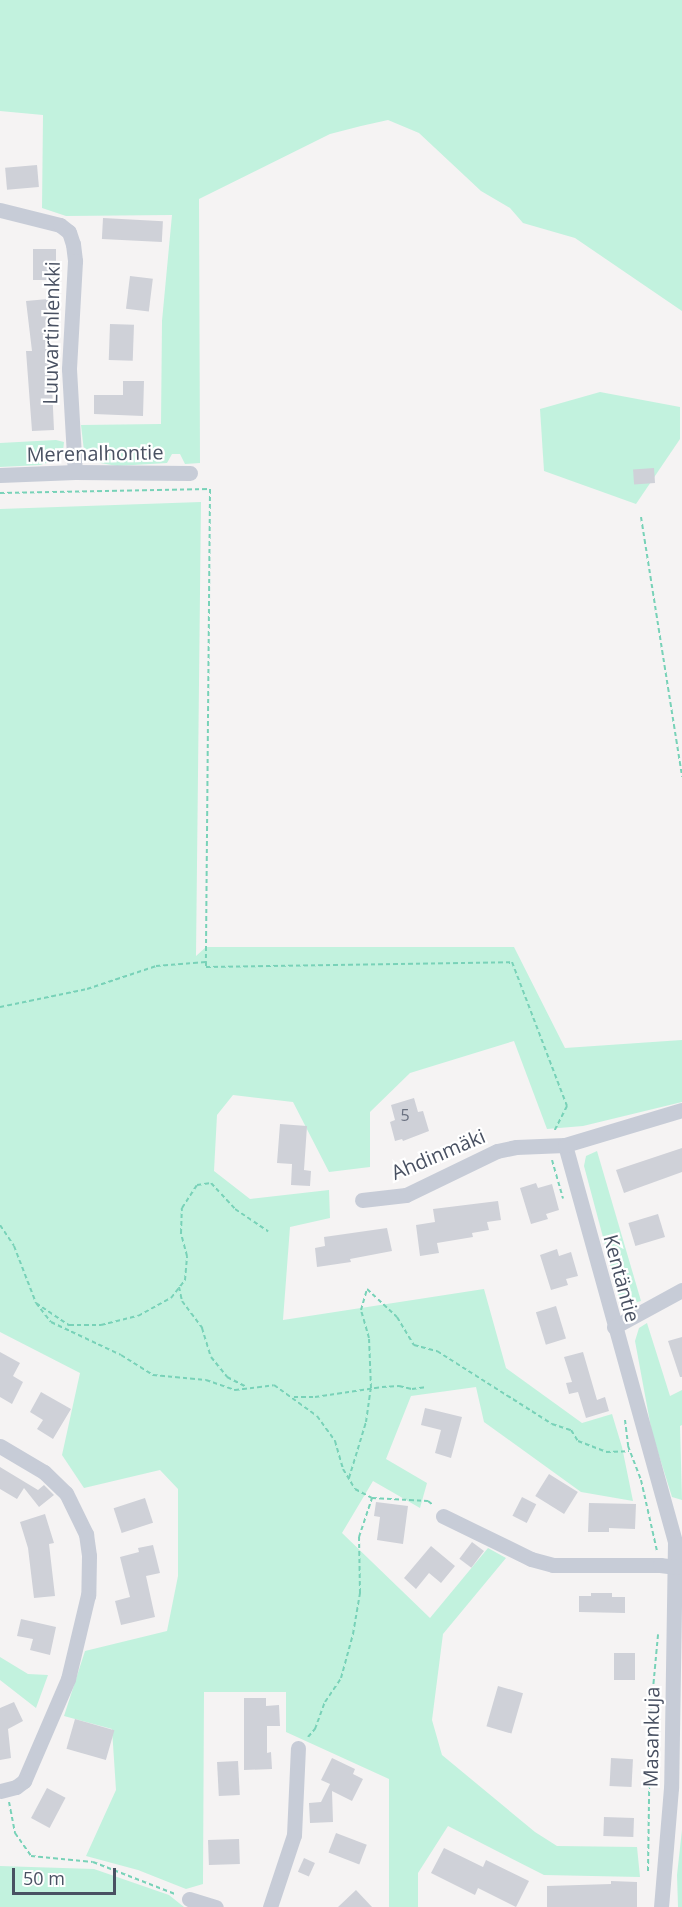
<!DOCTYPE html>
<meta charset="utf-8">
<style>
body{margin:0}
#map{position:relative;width:682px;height:1907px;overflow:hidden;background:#f5f3f3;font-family:"Open Sans",sans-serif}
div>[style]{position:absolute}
.green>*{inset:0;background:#c2f2de}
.building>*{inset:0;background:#cfd1d8;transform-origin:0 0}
.path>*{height:2px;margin-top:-1px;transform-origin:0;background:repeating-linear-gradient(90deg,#78d2b8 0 4.5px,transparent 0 7.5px)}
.street>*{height:15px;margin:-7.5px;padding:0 7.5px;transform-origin:7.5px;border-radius:7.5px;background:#c7ccd7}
span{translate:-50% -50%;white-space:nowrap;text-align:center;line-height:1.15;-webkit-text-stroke:4.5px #fff;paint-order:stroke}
.number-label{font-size:16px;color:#6a7180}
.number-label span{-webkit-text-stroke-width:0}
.street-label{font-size:20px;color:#495162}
.scale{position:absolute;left:12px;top:1868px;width:104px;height:27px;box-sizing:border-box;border:3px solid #495162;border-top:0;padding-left:8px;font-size:18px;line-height:21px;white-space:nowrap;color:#495162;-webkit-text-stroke:4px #fff;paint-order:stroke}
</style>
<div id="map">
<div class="green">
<i style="clip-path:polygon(0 0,682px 0,682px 311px,575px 238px,523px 223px,510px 208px,481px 191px,419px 133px,388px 120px,361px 126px,330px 134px,199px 199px,200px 463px,185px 464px,180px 454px,172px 454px,167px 463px,117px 466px,95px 462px,84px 451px,81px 425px,161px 424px,162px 321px,172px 215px,66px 216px,42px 208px,43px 115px,0 111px)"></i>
<i style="clip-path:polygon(600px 392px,680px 407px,680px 439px,636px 504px,544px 471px,540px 409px)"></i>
<i style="clip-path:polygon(56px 440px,64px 442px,63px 451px,56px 460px,40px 465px,0 467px,0 443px)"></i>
<i style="clip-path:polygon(201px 502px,196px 956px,206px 947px,514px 947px,565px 1048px,682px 1040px,682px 1102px,583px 1126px,547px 1129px,514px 1041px,410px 1073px,370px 1112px,370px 1167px,329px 1172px,293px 1102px,233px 1095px,217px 1115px,214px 1171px,250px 1199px,329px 1190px,330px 1218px,290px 1227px,283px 1320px,484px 1289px,506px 1368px,582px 1423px,612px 1414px,622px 1447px,633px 1501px,581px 1492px,484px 1422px,476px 1387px,411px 1396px,386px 1459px,427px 1483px,420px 1508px,373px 1481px,342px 1533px,430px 1618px,488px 1548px,506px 1558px,443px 1634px,432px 1720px,442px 1755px,535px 1832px,557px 1846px,637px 1847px,640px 1877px,544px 1875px,448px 1826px,418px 1873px,418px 1907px,389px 1907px,389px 1779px,286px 1732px,286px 1692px,204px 1692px,203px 1884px,186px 1889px,138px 1870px,86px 1856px,116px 1790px,112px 1729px,64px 1716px,85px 1651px,167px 1631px,178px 1576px,178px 1489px,160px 1470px,84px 1488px,62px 1455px,80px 1373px,0 1332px,0 509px)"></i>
<i style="clip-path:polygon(597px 1151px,641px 1301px,630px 1304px,619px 1297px,584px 1166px,586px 1156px)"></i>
<i style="clip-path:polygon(647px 1323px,670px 1396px,682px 1390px,682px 1425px,680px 1426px,682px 1500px,672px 1497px,652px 1433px,635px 1341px,639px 1328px)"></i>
<i style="clip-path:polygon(0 1657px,28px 1674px,48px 1675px,36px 1708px,0 1680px)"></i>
<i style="clip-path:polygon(682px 1830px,682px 1907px,678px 1907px,677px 1875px)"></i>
<i style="clip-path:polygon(0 1866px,94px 1869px,169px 1895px,184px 1907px,0 1907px)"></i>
</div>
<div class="building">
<i style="left:37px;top:165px;width:22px;height:32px;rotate:85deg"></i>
<i style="left:103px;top:218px;width:60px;height:21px;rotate:3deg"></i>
<i style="left:33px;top:249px;width:23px;height:31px"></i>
<i style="left:130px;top:276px;width:23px;height:33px;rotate:7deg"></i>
<i style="clip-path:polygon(48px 299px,54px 430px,32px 431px,26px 351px,32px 351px,26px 301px)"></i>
<i style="left:110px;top:324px;width:24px;height:36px;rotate:2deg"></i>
<i style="clip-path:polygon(123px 381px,144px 381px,143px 416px,94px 414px,94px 395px,123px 395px)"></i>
<i style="left:654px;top:468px;width:15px;height:21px;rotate:86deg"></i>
<i style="clip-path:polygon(414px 1098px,418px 1112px,423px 1111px,429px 1131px,403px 1141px,402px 1139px,395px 1141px,390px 1122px,395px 1120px,391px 1105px)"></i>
<i style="clip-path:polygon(280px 1124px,307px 1126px,304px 1170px,311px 1171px,310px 1186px,291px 1185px,292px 1164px,277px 1163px)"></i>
<i style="clip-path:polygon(682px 1148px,682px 1172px,624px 1193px,616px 1170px)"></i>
<i style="clip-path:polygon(536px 1183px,538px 1188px,552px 1184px,559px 1210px,546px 1214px,548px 1219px,531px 1224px,520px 1188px)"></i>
<i style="clip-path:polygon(498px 1201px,501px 1220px,487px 1222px,489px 1230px,472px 1233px,473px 1237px,437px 1243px,439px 1253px,420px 1256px,416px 1225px,435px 1222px,433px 1209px)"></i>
<i style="left:658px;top:1214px;width:24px;height:31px;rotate:73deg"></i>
<i style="clip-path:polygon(387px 1228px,392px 1251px,350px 1259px,351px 1262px,317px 1267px,315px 1248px,325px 1246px,324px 1237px)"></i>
<i style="clip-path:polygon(557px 1249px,559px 1256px,571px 1252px,578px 1276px,566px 1279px,568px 1285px,551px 1290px,540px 1255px)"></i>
<i style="left:556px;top:1306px;width:34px;height:21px;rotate:73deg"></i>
<i style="clip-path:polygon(682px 1337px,682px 1377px,680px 1377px,668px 1341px)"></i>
<i style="clip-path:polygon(0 1352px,20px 1363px,13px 1376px,23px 1382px,12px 1404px,0 1397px)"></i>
<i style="clip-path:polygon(583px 1352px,597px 1400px,605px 1397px,609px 1411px,586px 1418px,578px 1392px,569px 1394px,566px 1383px,572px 1382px,564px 1357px)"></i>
<i style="clip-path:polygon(41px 1392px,71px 1409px,53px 1439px,37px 1429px,43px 1420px,30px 1412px)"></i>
<i style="clip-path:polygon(425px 1408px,462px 1417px,451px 1458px,435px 1453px,441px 1430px,421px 1425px)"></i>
<i style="clip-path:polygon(0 1467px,38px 1490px,44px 1485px,54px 1495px,39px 1507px,24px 1488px,17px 1499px,0 1489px)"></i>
<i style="left:549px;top:1474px;width:34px;height:26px;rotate:32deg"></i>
<i style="left:522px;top:1497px;width:16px;height:21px;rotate:27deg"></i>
<i style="left:145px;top:1498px;width:26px;height:33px;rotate:72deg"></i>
<i style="clip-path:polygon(376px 1502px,408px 1506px,403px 1544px,377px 1540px,380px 1517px,374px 1516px)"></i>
<i style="clip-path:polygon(589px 1503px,636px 1504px,635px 1529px,609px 1528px,609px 1532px,588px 1532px)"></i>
<i style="clip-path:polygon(45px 1514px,54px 1543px,49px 1544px,55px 1596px,34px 1598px,28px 1548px,20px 1522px)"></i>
<i style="left:472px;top:1542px;width:15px;height:21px;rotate:37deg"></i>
<i style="clip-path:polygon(153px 1545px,160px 1573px,146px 1576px,155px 1617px,121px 1625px,115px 1601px,130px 1597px,120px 1557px,139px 1552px,138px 1548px)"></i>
<i style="clip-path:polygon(431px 1546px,455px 1566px,441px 1583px,429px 1573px,416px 1589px,404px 1578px)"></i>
<i style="clip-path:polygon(591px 1593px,612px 1593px,612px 1597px,625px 1597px,625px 1613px,579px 1612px,579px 1596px,591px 1596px)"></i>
<i style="clip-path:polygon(21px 1619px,56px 1627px,50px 1655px,30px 1650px,33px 1639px,17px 1636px)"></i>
<i style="left:614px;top:1653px;width:21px;height:27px"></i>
<i style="left:498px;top:1686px;width:26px;height:42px;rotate:16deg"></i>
<i style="clip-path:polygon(244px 1698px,266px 1698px,266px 1706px,279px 1705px,280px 1726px,267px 1726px,267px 1753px,271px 1752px,272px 1769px,244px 1770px)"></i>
<i style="clip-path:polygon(14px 1702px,23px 1721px,8px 1729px,11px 1758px,0 1760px,0 1708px)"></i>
<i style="left:75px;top:1719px;width:41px;height:31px;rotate:16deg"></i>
<i style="clip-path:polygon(332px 1758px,355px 1769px,353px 1774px,363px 1779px,352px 1801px,332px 1791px,333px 1822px,310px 1823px,309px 1803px,321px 1802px,330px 1784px,321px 1780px)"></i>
<i style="left:611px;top:1758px;width:22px;height:28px;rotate:3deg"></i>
<i style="left:238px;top:1761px;width:34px;height:21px;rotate:87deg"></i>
<i style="left:47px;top:1788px;width:21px;height:34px;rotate:28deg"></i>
<i style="left:604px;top:1817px;width:30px;height:19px;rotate:2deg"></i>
<i style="left:336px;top:1833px;width:33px;height:21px;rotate:21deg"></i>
<i style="left:239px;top:1839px;width:25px;height:31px;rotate:88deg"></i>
<i style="clip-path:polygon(444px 1848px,483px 1867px,486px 1860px,529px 1881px,516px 1907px,478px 1888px,475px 1895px,431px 1873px)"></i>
<i style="left:304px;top:1858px;width:12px;height:15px;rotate:24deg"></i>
<i style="clip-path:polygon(611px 1881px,637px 1882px,637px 1907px,547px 1907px,547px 1886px,611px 1884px)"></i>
<i style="clip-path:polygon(356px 1890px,372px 1907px,338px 1907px)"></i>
</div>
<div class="path">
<i style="left:0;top:493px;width:210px;rotate:-1.1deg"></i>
<i style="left:210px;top:489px;width:473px;rotate:90.5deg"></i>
<i style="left:641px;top:517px;width:263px;rotate:81deg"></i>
<i style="left:0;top:1007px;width:89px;rotate:-11.7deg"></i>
<i style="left:87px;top:989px;width:73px;rotate:-18.4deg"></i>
<i style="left:156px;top:966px;width:50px;rotate:-4.6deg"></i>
<i style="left:206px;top:962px;width:5px;rotate:90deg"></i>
<i style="left:206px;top:967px;width:306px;rotate:-0.9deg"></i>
<i style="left:512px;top:962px;width:154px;rotate:69.1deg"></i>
<i style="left:567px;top:1106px;width:27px;rotate:117deg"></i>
<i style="left:552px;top:1160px;width:40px;rotate:74deg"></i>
<i style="left:0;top:1225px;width:25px;rotate:56deg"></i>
<i style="left:14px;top:1246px;width:61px;rotate:68.9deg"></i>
<i style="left:36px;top:1303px;width:40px;rotate:34deg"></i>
<i style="left:69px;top:1325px;width:32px"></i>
<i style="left:101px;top:1325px;width:38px;rotate:-14deg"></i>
<i style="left:138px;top:1316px;width:38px;rotate:-29deg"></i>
<i style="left:171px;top:1298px;width:23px;rotate:-52deg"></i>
<i style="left:185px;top:1280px;width:24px;rotate:-85deg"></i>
<i style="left:187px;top:1256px;width:24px;rotate:-105deg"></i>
<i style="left:181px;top:1233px;width:25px;rotate:-88deg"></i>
<i style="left:182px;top:1208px;width:27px;rotate:-57deg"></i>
<i style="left:197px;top:1185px;width:14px;rotate:-8deg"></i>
<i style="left:211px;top:1183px;width:35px;rotate:47deg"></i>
<i style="left:235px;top:1209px;width:40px;rotate:34deg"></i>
<i style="left:179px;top:1287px;width:14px;rotate:78deg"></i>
<i style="left:182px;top:1301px;width:34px;rotate:53deg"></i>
<i style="left:202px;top:1328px;width:30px;rotate:73deg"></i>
<i style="left:211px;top:1357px;width:26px;rotate:51deg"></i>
<i style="left:227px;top:1377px;width:22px;rotate:27deg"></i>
<i style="left:36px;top:1303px;width:24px;rotate:52deg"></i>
<i style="left:51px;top:1322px;width:77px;rotate:25.2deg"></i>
<i style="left:121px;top:1355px;width:38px;rotate:32deg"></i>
<i style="left:153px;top:1375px;width:53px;rotate:5.4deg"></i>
<i style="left:206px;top:1380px;width:31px;rotate:19deg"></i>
<i style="left:235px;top:1390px;width:39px;rotate:-7deg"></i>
<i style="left:274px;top:1385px;width:53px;rotate:35.8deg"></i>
<i style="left:317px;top:1416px;width:31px;rotate:54deg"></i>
<i style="left:335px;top:1441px;width:29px;rotate:74deg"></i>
<i style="left:343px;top:1469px;width:23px;rotate:59deg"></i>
<i style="left:355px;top:1489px;width:19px;rotate:28deg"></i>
<i style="left:372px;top:1498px;width:56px;rotate:3.1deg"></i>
<i style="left:428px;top:1501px;width:6px;rotate:39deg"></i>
<i style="left:294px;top:1397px;width:21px"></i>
<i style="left:315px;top:1397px;width:68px;rotate:-8.5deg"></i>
<i style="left:382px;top:1387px;width:17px;rotate:-3deg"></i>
<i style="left:399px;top:1386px;width:13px;rotate:13deg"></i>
<i style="left:412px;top:1389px;width:15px;rotate:-8deg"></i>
<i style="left:625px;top:1420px;width:26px;rotate:83deg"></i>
<i style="left:628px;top:1446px;width:36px;rotate:69deg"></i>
<i style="left:641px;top:1480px;width:73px;rotate:77.3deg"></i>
<i style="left:349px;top:1478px;width:59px;rotate:-73.1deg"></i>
<i style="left:366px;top:1422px;width:34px;rotate:-82deg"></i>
<i style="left:371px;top:1388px;width:50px;rotate:-92.3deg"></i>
<i style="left:369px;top:1338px;width:29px;rotate:-106deg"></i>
<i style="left:361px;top:1310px;width:22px;rotate:-74deg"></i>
<i style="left:367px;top:1289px;width:41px;rotate:43deg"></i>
<i style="left:397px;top:1317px;width:33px;rotate:59deg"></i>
<i style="left:414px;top:1345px;width:24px;rotate:15deg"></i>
<i style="left:437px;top:1351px;width:136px;rotate:32.4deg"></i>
<i style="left:552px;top:1424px;width:20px;rotate:18deg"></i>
<i style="left:571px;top:1430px;width:13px;rotate:58deg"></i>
<i style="left:578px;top:1441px;width:30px;rotate:21deg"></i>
<i style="left:606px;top:1452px;width:23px;rotate:-2deg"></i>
<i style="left:308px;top:1737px;width:11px;rotate:-49deg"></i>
<i style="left:315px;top:1729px;width:29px;rotate:-70deg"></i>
<i style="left:325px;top:1702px;width:29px;rotate:-56deg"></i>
<i style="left:341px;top:1678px;width:46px;rotate:-74.7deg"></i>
<i style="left:353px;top:1634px;width:42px;rotate:-80.3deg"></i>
<i style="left:360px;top:1593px;width:56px;rotate:-91deg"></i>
<i style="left:359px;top:1537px;width:41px;rotate:-71.6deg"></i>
<i style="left:9px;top:1802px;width:32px;rotate:79deg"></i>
<i style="left:15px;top:1833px;width:28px;rotate:55deg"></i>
<i style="left:31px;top:1856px;width:62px;rotate:5.5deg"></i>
<i style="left:93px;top:1862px;width:88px;rotate:21.3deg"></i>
<i style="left:648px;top:1871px;width:150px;rotate:-89.2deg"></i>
<i style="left:650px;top:1721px;width:87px;rotate:-84.7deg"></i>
</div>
<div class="street">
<i style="left:0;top:210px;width:62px;rotate:14deg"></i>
<i style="left:60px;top:225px;width:11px;rotate:38deg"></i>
<i style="left:69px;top:232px;width:13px;rotate:72deg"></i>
<i style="left:73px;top:244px;width:17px;rotate:83deg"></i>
<i style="left:75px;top:261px;width:108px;rotate:93.2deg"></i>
<i style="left:69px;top:369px;width:103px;rotate:86.7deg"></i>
<i style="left:0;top:475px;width:75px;rotate:-2.3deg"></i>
<i style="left:75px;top:472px;width:115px;rotate:0.5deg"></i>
<i style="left:565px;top:1145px;width:412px;rotate:74.5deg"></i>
<i style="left:675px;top:1542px;width:246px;rotate:90.9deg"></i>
<i style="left:671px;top:1788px;width:119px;rotate:94.8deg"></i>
<i style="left:362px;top:1200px;width:44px;rotate:-6.5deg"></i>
<i style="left:406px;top:1195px;width:101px;rotate:-25.8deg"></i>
<i style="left:497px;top:1151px;width:19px;rotate:-12deg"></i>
<i style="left:516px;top:1147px;width:49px;rotate:-2.3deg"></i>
<i style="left:565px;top:1145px;width:122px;rotate:-16.7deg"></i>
<i style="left:614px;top:1327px;width:77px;rotate:-28.6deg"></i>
<i style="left:0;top:1446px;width:51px;rotate:30.6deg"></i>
<i style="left:44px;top:1472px;width:30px;rotate:44deg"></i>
<i style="left:66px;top:1493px;width:46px;rotate:64deg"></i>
<i style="left:86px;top:1534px;width:22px;rotate:82deg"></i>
<i style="left:89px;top:1556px;width:39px;rotate:91deg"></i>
<i style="left:88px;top:1595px;width:86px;rotate:103.4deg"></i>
<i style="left:68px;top:1679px;width:111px;rotate:113.3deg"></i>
<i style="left:24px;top:1781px;width:10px;rotate:143deg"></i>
<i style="left:16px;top:1787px;width:16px;rotate:166deg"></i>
<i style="left:443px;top:1516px;width:98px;rotate:26deg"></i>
<i style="left:531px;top:1559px;width:23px;rotate:15deg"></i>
<i style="left:553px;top:1565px;width:107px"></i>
<i style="left:660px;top:1565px;width:16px;rotate:7deg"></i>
<i style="left:189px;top:1899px;width:28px;rotate:17deg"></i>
<i style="left:270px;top:1907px;width:76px;rotate:-71.6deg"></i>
<i style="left:294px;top:1835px;width:87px;rotate:-87.4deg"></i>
</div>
<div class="number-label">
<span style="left:405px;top:1115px">5</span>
</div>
<div class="street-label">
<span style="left:51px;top:333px;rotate:-89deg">Luuvartinlenkki</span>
<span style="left:95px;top:453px;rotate:-1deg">Merenalhontie</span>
<span style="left:438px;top:1154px;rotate:-23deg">Ahdinmäki</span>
<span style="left:622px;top:1278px;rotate:75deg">Kentäntie</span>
<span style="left:651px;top:1737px;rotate:-89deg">Masankuja</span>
</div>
<div class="scale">50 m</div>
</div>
